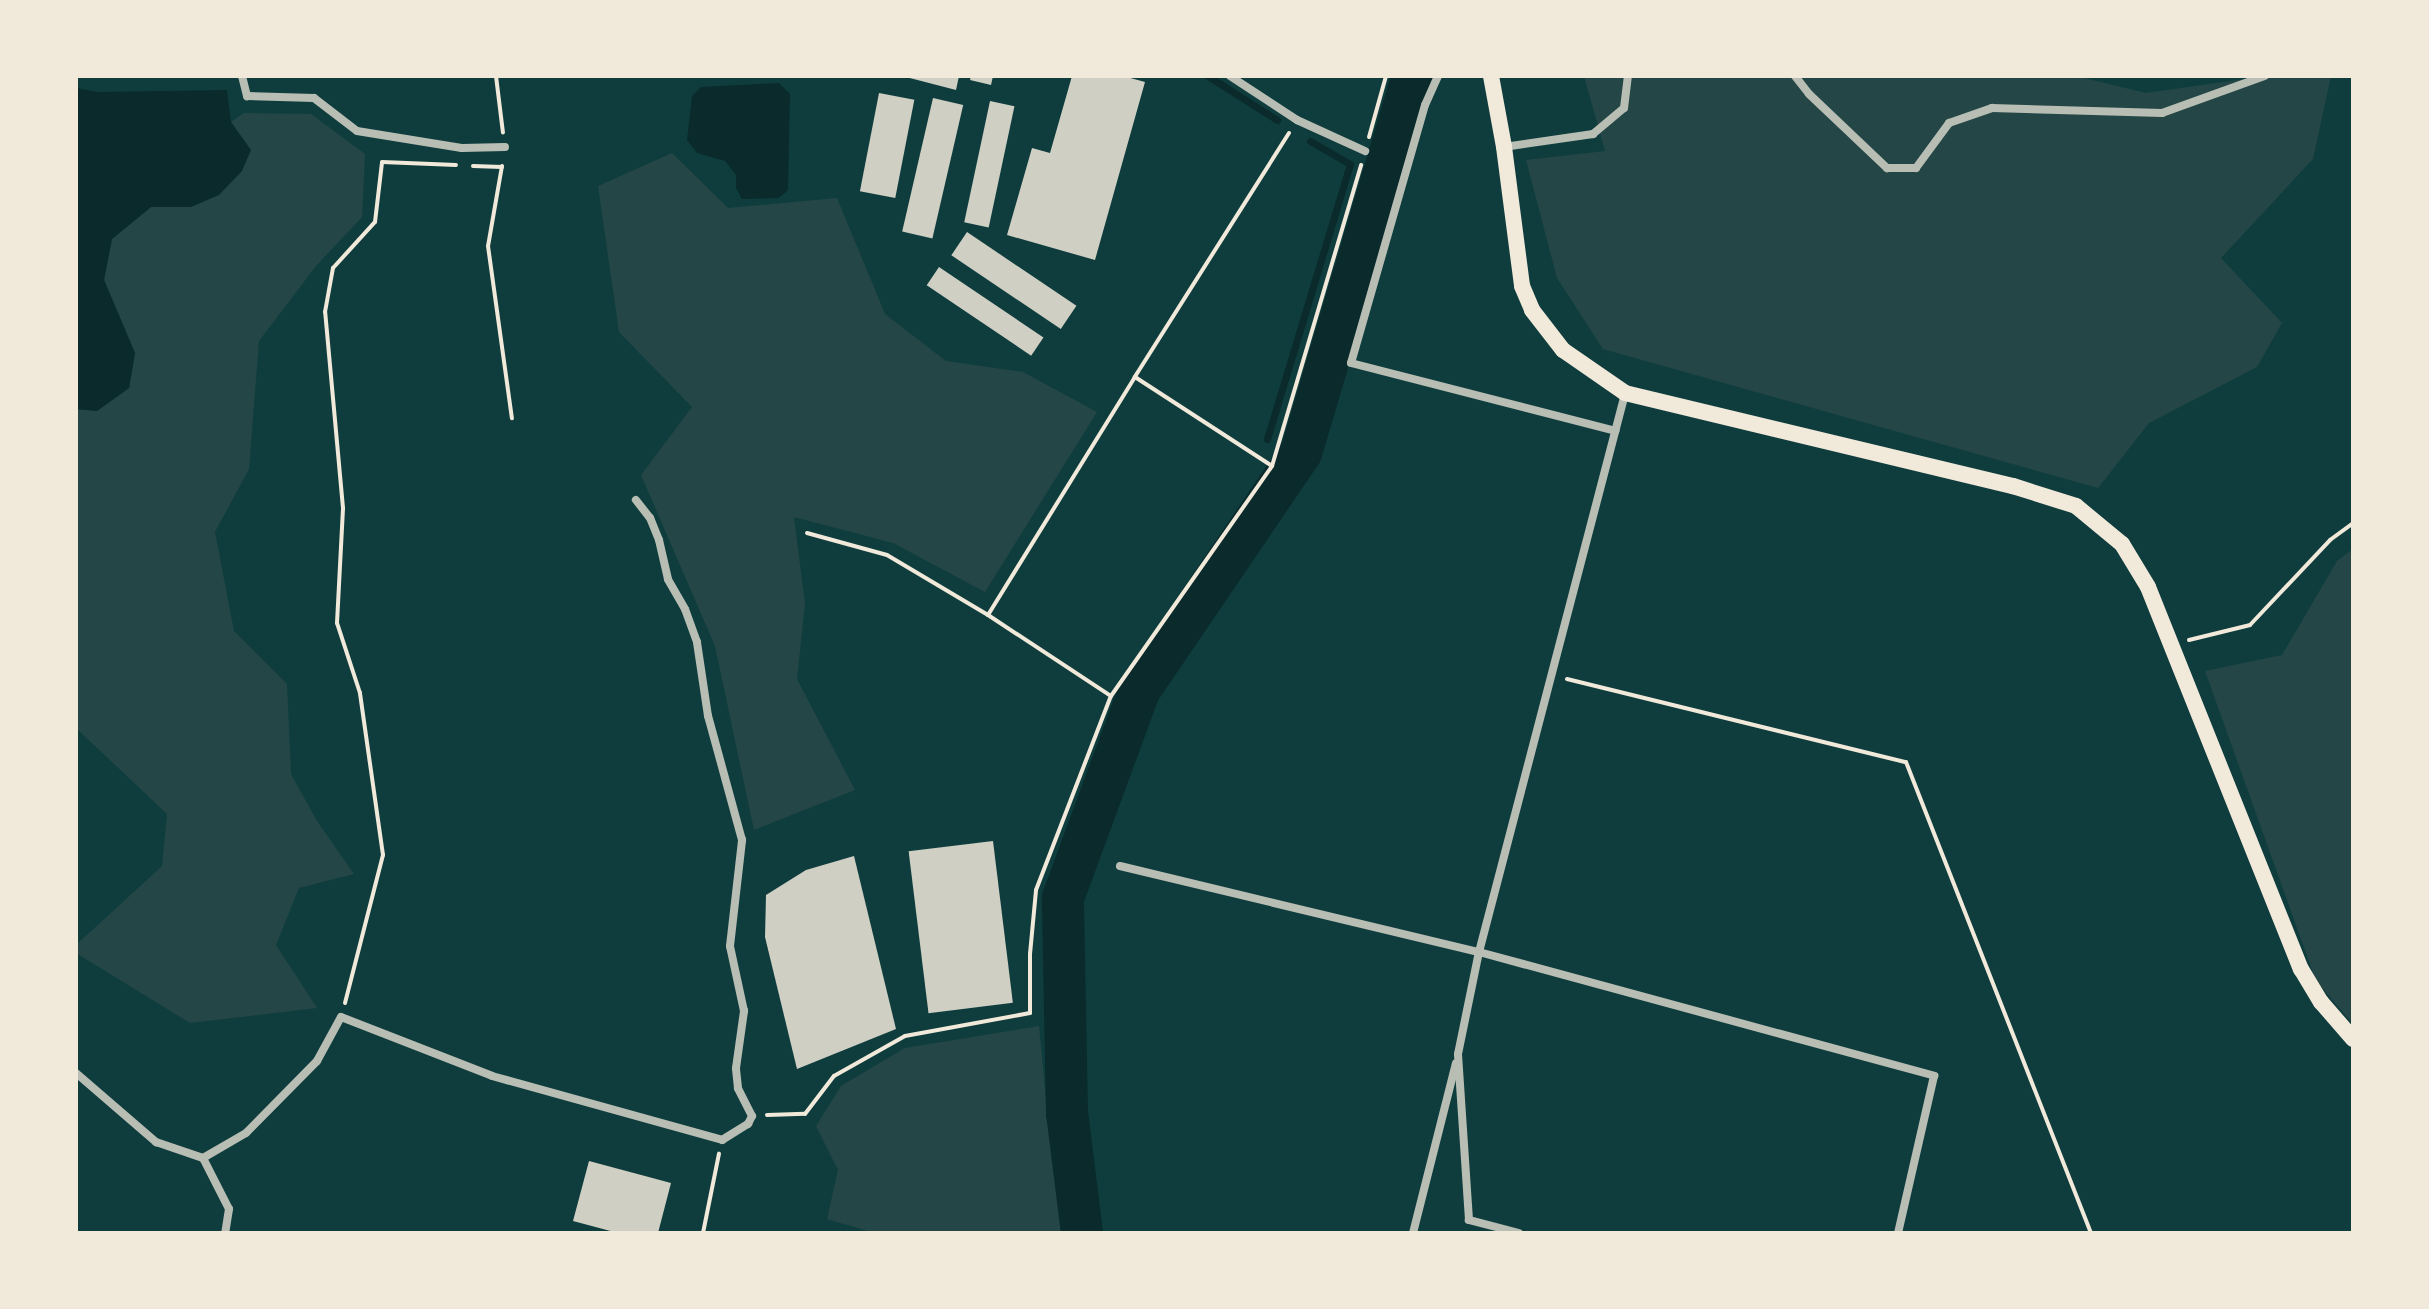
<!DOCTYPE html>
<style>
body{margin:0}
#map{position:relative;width:2429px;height:1309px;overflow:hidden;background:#0f3d3e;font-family:Commissioner,sans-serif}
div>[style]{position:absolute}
.green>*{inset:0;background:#244646}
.water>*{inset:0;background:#0a2a2b}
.stream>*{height:7px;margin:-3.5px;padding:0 3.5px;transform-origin:3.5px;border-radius:3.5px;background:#0a2a2b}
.river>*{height:42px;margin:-21px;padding:0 21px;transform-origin:21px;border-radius:21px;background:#0a2a2b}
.building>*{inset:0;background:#cfcfc3;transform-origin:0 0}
.path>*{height:4px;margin:-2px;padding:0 2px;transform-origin:2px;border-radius:2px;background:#f1e9da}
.minor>*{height:8px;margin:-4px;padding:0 4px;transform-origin:4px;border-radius:4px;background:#b8beb3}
.secondary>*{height:16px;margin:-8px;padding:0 8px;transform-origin:8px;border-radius:8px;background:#f1e9da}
span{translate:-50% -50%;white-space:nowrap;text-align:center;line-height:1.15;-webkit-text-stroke:8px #f1e9da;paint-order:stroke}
.frame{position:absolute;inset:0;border:78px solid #f1e9da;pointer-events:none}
</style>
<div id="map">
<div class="green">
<i style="clip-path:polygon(1584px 76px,2076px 76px,2146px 93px,2265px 76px,2331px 76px,2313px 159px,2221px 258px,2282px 323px,2257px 367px,2149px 423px,2098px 488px,1603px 349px,1557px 278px,1526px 160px,1605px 151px)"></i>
<i style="clip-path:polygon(244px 113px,311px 114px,365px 154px,362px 217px,316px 266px,259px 341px,249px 469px,215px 532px,234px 631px,287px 684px,291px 774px,317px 821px,354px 874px,299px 888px,276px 945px,317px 1008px,190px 1023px,76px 953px,76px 945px,162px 866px,167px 814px,76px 728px,76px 409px,97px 411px,129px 388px,135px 353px,104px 280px,112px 239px,151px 207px,191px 207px,231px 122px)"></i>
<i style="clip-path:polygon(672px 153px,728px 208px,837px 198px,885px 314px,946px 361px,1023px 372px,1097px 412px,985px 592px,893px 543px,794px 517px,805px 604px,797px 679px,855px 790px,754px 830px,715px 646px,641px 475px,692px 407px,619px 332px,598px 186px)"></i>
<i style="clip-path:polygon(2353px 549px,2353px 1024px,2316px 981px,2205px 671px,2282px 655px,2337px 561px)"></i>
<i style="clip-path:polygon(1039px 1026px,1049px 1130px,1066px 1233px,875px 1233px,827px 1219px,838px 1170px,816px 1126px,841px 1086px,905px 1048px)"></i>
</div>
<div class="water">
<i style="clip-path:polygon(779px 83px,790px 94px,788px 190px,779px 198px,742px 199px,736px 188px,736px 175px,725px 161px,697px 153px,687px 140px,692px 96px,701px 87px)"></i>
<i style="clip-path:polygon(76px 88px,98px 92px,227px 90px,231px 122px,251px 150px,242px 171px,219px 195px,191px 207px,151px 207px,112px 239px,104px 280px,135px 353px,129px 388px,97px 411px,76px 409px)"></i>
</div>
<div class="stream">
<i style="left:1208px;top:76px;width:82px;rotate:32.5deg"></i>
<i style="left:1267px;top:439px;width:287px;rotate:-73.2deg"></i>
<i style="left:1350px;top:164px;width:46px;rotate:-150.1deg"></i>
</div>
<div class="river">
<i style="left:1082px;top:1233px;width:121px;rotate:-97.1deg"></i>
<i style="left:1067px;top:1113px;width:215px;rotate:-91.1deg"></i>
<i style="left:1063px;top:898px;width:221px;rotate:-69.8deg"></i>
<i style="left:1139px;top:691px;width:288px;rotate:-55.8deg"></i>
<i style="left:1301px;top:453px;width:393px;rotate:-73.5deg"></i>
</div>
<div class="building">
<i style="clip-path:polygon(902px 76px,959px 76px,956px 90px)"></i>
<i style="clip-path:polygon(971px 76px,993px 76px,991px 85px,970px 80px)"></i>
<i style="clip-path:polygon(1072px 76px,1123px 76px,1145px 82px,1095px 260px,1007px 235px,1032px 148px,1050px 153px)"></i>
<i style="left:879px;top:93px;width:36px;height:100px;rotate:11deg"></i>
<i style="left:933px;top:98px;width:31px;height:137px;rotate:13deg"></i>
<i style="left:990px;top:101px;width:25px;height:124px;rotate:12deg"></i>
<i style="left:967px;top:232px;width:132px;height:28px;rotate:34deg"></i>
<i style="left:939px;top:267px;width:126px;height:22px;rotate:34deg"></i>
<i style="left:993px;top:841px;width:163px;height:85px;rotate:83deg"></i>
<i style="clip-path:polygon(854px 856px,896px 1029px,797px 1069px,765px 937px,766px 895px,806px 870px)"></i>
<i style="clip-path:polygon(589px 1161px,671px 1183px,658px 1233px,618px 1233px,573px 1221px)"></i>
</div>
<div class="path">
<i style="left:496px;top:76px;width:57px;rotate:83deg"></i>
<i style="left:1289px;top:133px;width:289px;rotate:122.3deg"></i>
<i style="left:1135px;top:377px;width:163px;rotate:33deg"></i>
<i style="left:1272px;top:466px;width:314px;rotate:-73.5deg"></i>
<i style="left:1369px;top:137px;width:63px;rotate:-74.4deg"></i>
<i style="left:473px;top:166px;width:29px;rotate:2deg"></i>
<i style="left:502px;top:166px;width:81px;rotate:99.9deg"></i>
<i style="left:488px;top:246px;width:174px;rotate:82.1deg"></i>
<i style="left:807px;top:533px;width:83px;rotate:15.4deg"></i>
<i style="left:887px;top:555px;width:117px;rotate:30.7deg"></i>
<i style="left:988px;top:615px;width:147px;rotate:33.4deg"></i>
<i style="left:988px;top:615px;width:280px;rotate:-58.3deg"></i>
<i style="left:2189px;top:640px;width:63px;rotate:-13.8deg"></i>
<i style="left:2250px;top:625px;width:117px;rotate:-46.7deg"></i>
<i style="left:2330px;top:540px;width:29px;rotate:-36deg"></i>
<i style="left:1567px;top:679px;width:349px;rotate:13.8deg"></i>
<i style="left:1906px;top:762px;width:506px;rotate:68.56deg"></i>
<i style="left:345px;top:1003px;width:153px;rotate:-75.6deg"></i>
<i style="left:383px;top:855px;width:164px;rotate:-98.1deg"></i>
<i style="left:360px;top:693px;width:74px;rotate:-108.2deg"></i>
<i style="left:337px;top:623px;width:115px;rotate:-87deg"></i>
<i style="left:343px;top:508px;width:197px;rotate:-95.2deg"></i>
<i style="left:325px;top:312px;width:45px;rotate:-79.7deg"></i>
<i style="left:333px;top:268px;width:62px;rotate:-47.6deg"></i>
<i style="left:375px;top:222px;width:60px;rotate:-83.3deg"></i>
<i style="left:382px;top:162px;width:74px;rotate:2.3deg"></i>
<i style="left:767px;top:1115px;width:38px;rotate:-2deg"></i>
<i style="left:805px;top:1114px;width:48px;rotate:-52.7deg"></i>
<i style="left:834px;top:1076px;width:81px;rotate:-29.4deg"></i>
<i style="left:905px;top:1036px;width:127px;rotate:-10.4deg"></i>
<i style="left:1030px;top:1013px;width:59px;rotate:-90deg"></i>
<i style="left:1030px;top:954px;width:64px;rotate:-84.6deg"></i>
<i style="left:1036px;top:890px;width:208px;rotate:-68.9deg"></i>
<i style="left:1111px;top:696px;width:281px;rotate:-55deg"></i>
<i style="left:703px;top:1233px;width:81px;rotate:-78.6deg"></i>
</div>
<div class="minor">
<i style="left:242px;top:76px;width:21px;rotate:76deg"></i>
<i style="left:247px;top:96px;width:67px;rotate:1.7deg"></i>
<i style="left:314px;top:98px;width:54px;rotate:37.5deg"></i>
<i style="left:357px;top:131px;width:106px;rotate:9.2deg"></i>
<i style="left:462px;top:148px;width:43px;rotate:-1.3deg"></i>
<i style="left:1230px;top:76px;width:80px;rotate:33.3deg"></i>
<i style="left:1297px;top:120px;width:75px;rotate:24.5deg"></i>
<i style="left:1438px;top:76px;width:32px;rotate:114deg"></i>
<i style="left:1425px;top:105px;width:268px;rotate:106deg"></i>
<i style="left:1351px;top:363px;width:273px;rotate:14.4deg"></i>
<i style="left:1795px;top:76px;width:23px;rotate:52deg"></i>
<i style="left:1809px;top:94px;width:108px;rotate:43.5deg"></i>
<i style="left:1887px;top:168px;width:29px"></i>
<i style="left:1916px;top:168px;width:56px;rotate:-53.7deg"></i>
<i style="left:1949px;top:123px;width:46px;rotate:-19.2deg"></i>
<i style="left:1992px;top:108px;width:170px;rotate:1.7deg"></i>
<i style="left:2162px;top:113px;width:109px;rotate:-19.8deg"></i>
<i style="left:1504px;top:147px;width:90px;rotate:-8.3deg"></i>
<i style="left:1593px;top:134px;width:40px;rotate:-40deg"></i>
<i style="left:1624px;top:108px;width:32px;rotate:-83deg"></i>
<i style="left:1120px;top:866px;width:369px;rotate:13.5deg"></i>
<i style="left:1479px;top:952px;width:472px;rotate:15.2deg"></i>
<i style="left:1934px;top:1076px;width:161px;rotate:102.9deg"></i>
<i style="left:76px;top:1073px;width:106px;rotate:40.8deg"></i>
<i style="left:156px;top:1142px;width:50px;rotate:18.8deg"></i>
<i style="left:203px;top:1158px;width:50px;rotate:-30.2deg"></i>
<i style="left:246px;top:1133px;width:101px;rotate:-45.4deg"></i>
<i style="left:317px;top:1061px;width:50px;rotate:-61.4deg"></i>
<i style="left:341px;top:1017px;width:162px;rotate:21.3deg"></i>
<i style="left:492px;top:1076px;width:239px;rotate:15.5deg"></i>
<i style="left:722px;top:1140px;width:31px;rotate:-32deg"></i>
<i style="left:748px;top:1124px;width:9px;rotate:-63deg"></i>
<i style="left:752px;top:1116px;width:31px;rotate:-117deg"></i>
<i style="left:738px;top:1088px;width:20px;rotate:-96deg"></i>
<i style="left:736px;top:1068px;width:58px;rotate:-82deg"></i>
<i style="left:744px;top:1011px;width:66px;rotate:-102.2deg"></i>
<i style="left:730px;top:946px;width:107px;rotate:-83.5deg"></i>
<i style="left:742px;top:840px;width:129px;rotate:-105.3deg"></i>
<i style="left:708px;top:716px;width:75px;rotate:-98.5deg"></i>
<i style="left:697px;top:642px;width:35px;rotate:-110deg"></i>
<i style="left:685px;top:609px;width:34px;rotate:-120deg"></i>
<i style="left:668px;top:579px;width:40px;rotate:-103deg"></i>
<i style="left:659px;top:540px;width:24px;rotate:-112deg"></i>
<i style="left:650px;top:518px;width:23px;rotate:-128deg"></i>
<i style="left:203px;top:1158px;width:57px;rotate:63deg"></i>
<i style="left:229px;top:1209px;width:24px;rotate:99deg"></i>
<i style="left:1413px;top:1233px;width:175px;rotate:-75.8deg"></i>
<i style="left:1519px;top:1233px;width:52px;rotate:-165.4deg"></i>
<i style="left:1469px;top:1220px;width:166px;rotate:-93.8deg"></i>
<i style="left:1458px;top:1054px;width:104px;rotate:-78.4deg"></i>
<i style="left:1479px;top:952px;width:577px;rotate:-75.34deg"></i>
</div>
<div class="secondary">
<i style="left:1491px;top:76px;width:72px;rotate:79.6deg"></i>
<i style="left:1504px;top:147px;width:140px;rotate:82.6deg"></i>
<i style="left:1522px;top:286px;width:26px;rotate:67deg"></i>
<i style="left:1532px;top:310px;width:51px;rotate:52.2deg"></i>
<i style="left:1563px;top:350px;width:75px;rotate:34.7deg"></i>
<i style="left:1625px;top:393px;width:399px;rotate:13.5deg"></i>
<i style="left:2013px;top:486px;width:66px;rotate:17.6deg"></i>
<i style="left:2076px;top:506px;width:60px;rotate:39.6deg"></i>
<i style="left:2122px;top:544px;width:50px;rotate:58.8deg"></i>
<i style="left:2148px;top:587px;width:412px;rotate:68.2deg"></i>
<i style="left:2301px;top:969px;width:39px;rotate:59deg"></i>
<i style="left:2321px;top:1002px;width:49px;rotate:49.1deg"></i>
</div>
<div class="frame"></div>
</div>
